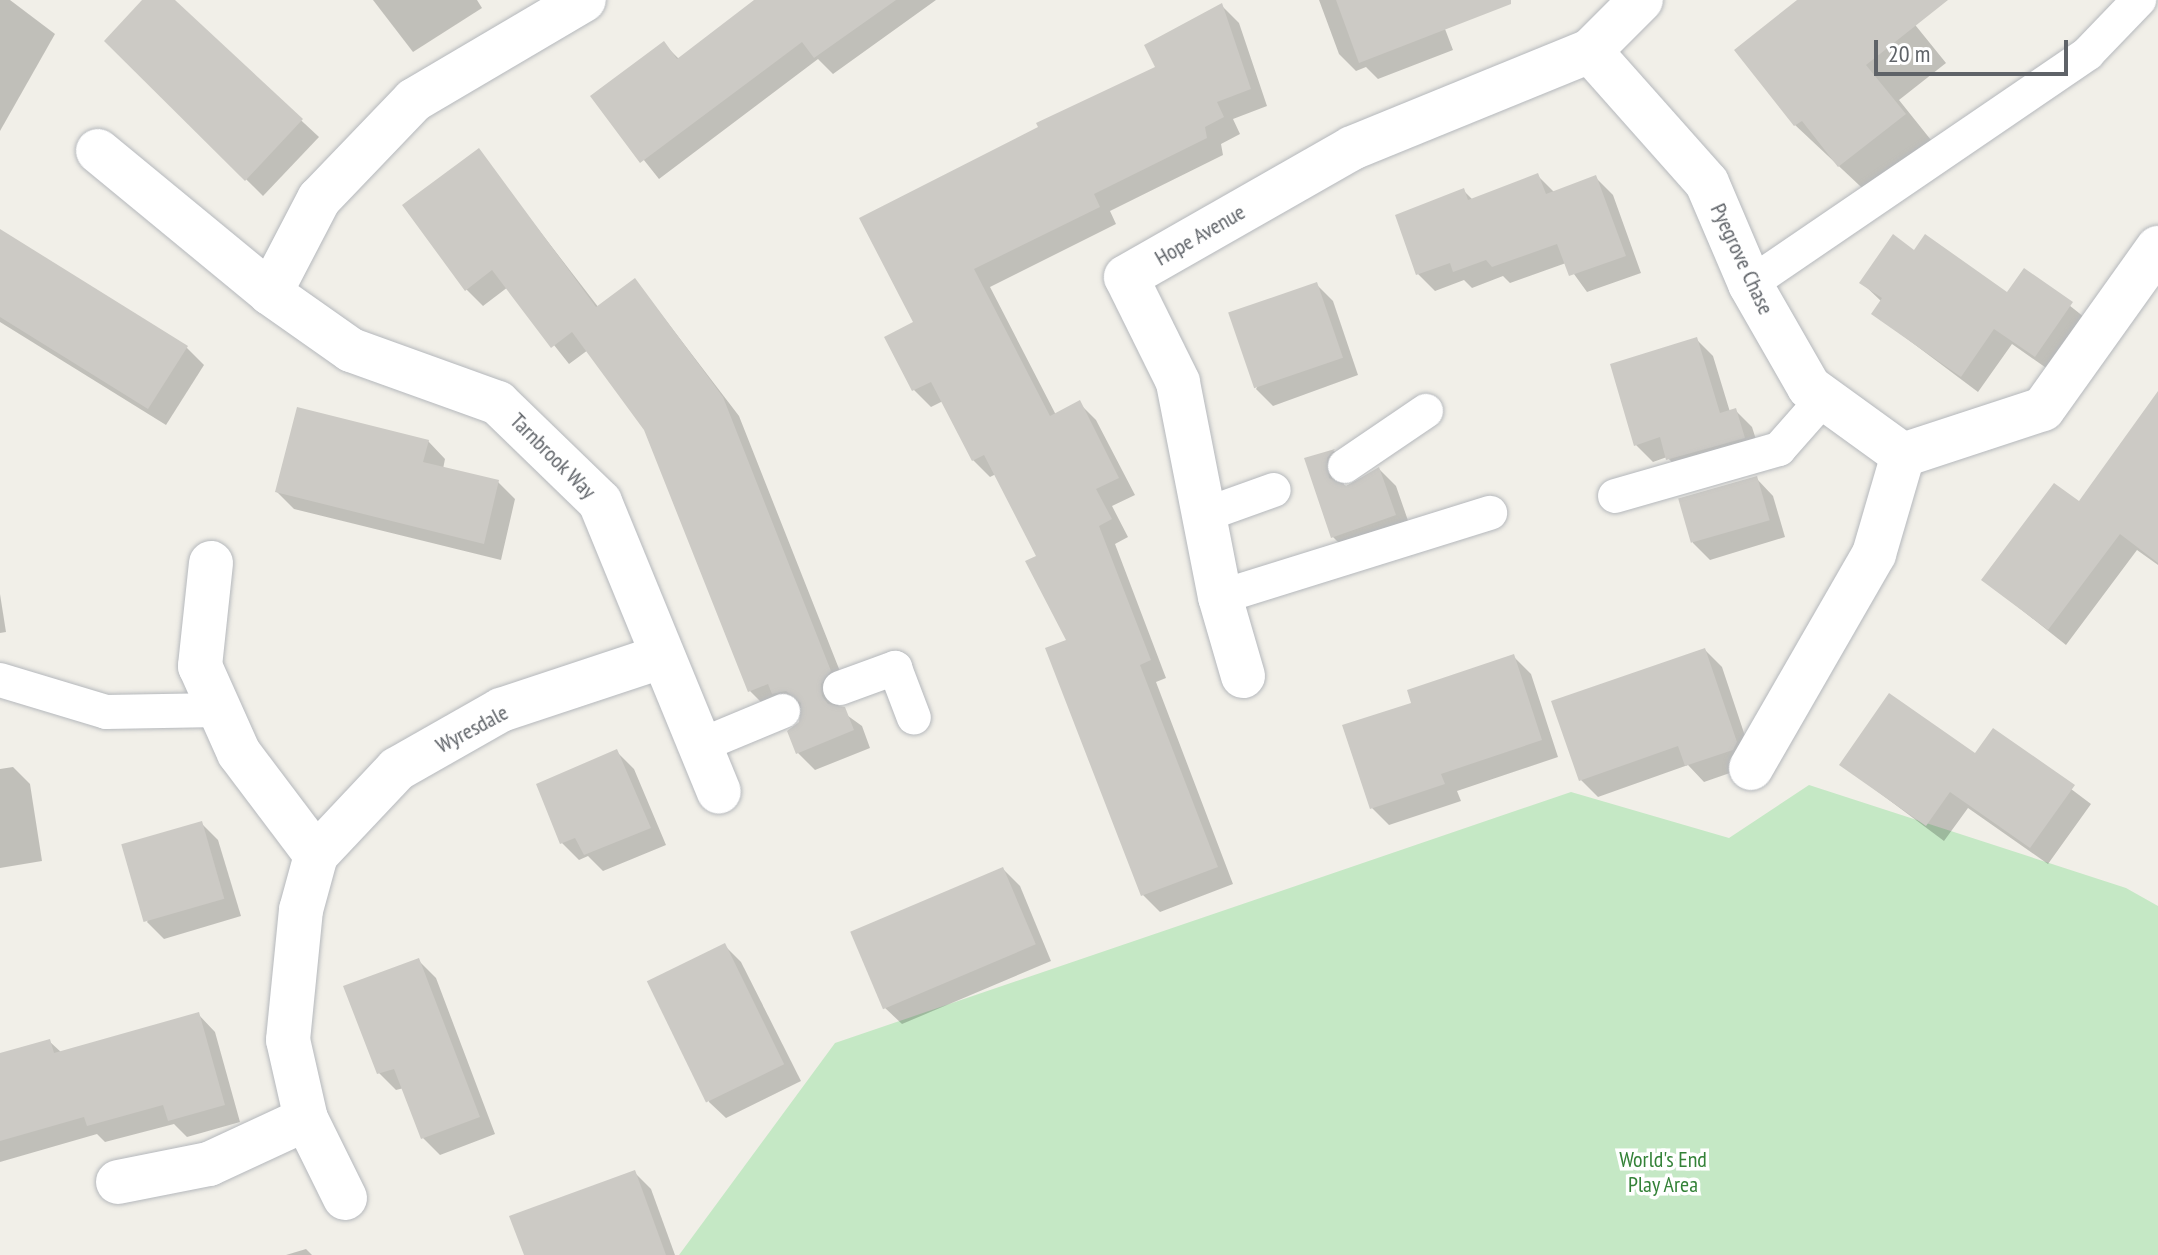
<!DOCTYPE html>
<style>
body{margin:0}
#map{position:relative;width:2158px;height:1255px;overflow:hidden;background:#f1efe8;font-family:"PT Sans Narrow",sans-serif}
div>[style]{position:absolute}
.green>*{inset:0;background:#c5e8c5}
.shadow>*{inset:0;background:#0003}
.building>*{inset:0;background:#cccac5;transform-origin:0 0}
.roads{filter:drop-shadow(0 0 2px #b5b8bc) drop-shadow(0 0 2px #b5b8bc)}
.lane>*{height:34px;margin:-17px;padding:0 17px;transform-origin:17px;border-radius:17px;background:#fff}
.street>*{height:44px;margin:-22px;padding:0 22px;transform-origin:22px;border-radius:22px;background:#fff}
span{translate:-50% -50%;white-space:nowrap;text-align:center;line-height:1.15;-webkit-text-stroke:7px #fff;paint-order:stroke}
.street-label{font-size:22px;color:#5f6368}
.park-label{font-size:22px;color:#348238}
.scale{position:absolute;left:1874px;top:40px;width:194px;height:36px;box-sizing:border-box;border:4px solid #5f6368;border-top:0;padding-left:10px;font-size:24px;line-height:28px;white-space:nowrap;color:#5f6368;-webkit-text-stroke:6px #fff;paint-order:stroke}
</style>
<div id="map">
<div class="green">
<i style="clip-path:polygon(1809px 785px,2126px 888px,2158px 906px,2158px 1255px,679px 1255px,835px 1043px,1571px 792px,1729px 838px)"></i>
</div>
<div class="shadow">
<i style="clip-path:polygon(0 0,10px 0,55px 34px,0 131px)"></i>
<i style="clip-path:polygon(144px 0,172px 0,319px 137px,263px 196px,106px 41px)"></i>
<i style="clip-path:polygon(373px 0,477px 0,482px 8px,413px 52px)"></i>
<i style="clip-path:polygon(759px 0,936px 0,833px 74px,818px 59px,659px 179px,593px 96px,664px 44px,679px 59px)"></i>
<i style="clip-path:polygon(1319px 0,1434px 0,1453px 50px,1378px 79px,1366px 67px,1356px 71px,1339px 54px)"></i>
<i style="clip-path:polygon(1800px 0,1895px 0,1946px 63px,1899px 100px,1939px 150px,1875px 200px,1795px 125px)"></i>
<i style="clip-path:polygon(1222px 6px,1239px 23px,1267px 106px,1233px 119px,1240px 134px,1221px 144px,1223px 155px,1110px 211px,1116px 224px,990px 287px,1056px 415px,1079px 403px,1096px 420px,1135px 495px,1112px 506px,1128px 537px,1115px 544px,1166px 678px,1156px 682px,1233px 884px,1160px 912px,1143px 895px,1048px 650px,1069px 641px,1038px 557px,996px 474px,990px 477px,973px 460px,943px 401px,931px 407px,914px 390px,916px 323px)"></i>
<i style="clip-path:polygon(478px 151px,599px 308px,635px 280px,739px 416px,847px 689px,837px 708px,862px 726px,870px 748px,815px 770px,798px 753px,803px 708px,767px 708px,750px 691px,646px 429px,588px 350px,569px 364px,508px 287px,483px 306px,466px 289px)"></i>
<i style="clip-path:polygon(1538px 176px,1555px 193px,1596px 178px,1613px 195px,1641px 273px,1587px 292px,1566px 263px,1510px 283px,1503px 276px,1472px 288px,1464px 280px,1435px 291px,1418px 274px,1464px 191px,1473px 200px)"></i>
<i style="clip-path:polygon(0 231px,187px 348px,204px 365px,166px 425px,0 322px)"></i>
<i style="clip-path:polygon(1915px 252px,2007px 294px,2025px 270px,2089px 321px,2052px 372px,2012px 344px,1978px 392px,1874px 314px,1882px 302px,1861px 282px)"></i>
<i style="clip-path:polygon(1316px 284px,1333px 301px,1358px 375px,1273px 406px,1256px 389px)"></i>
<i style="clip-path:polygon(1696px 339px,1713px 356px,1730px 412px,1735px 410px,1752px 427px,1761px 455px,1685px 476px,1667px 457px,1653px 462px,1636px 445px)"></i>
<i style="clip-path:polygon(2158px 398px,2158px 565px,2137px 550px,2066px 645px,1984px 580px,2079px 504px)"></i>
<i style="clip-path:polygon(428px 441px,445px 459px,443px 469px,498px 482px,515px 499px,501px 560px,294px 509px,277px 492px)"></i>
<i style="clip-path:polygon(1334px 451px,1351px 467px,1343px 476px,1344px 487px,1379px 469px,1396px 486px,1412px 532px,1350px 554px,1333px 537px,1306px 460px)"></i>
<i style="clip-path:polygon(1756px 478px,1773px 496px,1785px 537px,1710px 560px,1693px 543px,1680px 500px)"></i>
<i style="clip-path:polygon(0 594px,6px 632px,0 633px)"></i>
<i style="clip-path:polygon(1705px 650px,1722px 667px,1753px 760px,1750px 766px,1704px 782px,1688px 765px,1598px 797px,1581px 780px)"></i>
<i style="clip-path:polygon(1514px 657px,1531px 674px,1558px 757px,1457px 791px,1461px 801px,1389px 825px,1372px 808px,1413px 705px)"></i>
<i style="clip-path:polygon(1994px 731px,2091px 804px,2048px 864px,1968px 808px,1944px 841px,1842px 765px,1976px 756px)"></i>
<i style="clip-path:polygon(617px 752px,634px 769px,666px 845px,603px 871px,588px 856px,579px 860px,562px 843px,539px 785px)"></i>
<i style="clip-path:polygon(13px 767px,30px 784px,42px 861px,0 868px,0 769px)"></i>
<i style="clip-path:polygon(201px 823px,218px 840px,241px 916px,164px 939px,147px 922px)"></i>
<i style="clip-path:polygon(1003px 869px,1020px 886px,1051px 961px,902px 1024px,884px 1007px)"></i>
<i style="clip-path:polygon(724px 945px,741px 962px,801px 1081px,726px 1118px,709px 1102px)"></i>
<i style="clip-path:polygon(419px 961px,436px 978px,495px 1134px,440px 1155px,423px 1138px,404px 1088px,396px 1090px,379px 1073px)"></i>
<i style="clip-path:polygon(198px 1014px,215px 1032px,240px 1122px,187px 1137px,174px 1124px,105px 1142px,97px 1134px,0 1162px,0 1055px,49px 1041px,62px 1053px)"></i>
<i style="clip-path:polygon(634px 1172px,651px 1189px,675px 1255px,526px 1255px)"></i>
<i style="clip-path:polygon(306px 1249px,312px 1255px,286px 1255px)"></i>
</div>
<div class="building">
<i style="clip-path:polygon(142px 0,175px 0,303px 119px,245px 181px,104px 41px)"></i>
<i style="clip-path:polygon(754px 0,896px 0,814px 58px,802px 42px,640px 163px,590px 96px,664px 41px,677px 59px)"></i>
<i style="clip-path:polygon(1336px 0,1511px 0,1511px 4px,1359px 63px)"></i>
<i style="clip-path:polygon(1797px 0,1948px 0,1866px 65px,1906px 114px,1838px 167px,1802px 121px,1794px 126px,1734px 50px)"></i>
<i style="clip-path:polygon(1222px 3px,1251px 89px,1217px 102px,1224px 117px,1205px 127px,1207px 138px,1094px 194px,1100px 207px,974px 269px,1050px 416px,1080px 400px,1119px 478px,1096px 489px,1112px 519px,1099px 526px,1151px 660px,1140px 665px,1218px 867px,1141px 896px,1045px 648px,1066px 640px,1025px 561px,1036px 556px,984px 455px,972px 461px,931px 382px,912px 391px,884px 337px,913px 322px,859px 218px,1038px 127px,1036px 123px,1155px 67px,1144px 45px)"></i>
<i style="clip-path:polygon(479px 148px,596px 307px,635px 278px,723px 397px,831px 671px,821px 684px,822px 696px,828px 704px,845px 707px,854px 730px,796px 754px,787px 731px,799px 722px,801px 703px,786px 691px,772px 694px,768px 684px,748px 692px,644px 430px,572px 332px,551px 348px,492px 270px,465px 291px,402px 205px)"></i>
<i style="clip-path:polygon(1538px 173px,1546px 194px,1596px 175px,1626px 256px,1569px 276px,1557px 244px,1492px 267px,1486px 260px,1453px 272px,1450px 263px,1416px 275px,1395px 215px,1464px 188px,1468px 200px)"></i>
<i style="clip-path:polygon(0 229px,188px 346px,148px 409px,0 317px)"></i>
<i style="clip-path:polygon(1893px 234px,1914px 250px,1925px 234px,2007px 292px,2024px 268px,2073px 302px,2035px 357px,1994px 329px,1961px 377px,1871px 314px,1882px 298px,1859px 283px)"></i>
<i style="left:1317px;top:282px;width:80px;height:94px;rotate:71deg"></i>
<i style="clip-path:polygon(1697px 337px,1720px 413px,1736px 408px,1745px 438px,1666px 460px,1660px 437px,1634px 446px,1610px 364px)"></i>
<i style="clip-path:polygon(2158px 391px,2158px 563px,2120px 534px,2048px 630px,1981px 580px,2054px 483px,2079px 501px)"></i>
<i style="clip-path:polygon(297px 407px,429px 440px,423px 462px,499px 480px,484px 544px,275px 492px)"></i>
<i style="clip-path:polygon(1335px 449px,1327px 458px,1329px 478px,1347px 486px,1379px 467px,1396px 515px,1331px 538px,1304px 458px)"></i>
<i style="left:1757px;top:476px;width:46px;height:82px;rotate:74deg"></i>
<i style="clip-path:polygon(1705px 648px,1737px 742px,1733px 750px,1685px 766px,1678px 746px,1579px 781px,1551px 701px)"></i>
<i style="clip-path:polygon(1514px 654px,1542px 740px,1441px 774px,1445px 784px,1370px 809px,1342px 725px,1411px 703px,1407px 690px)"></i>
<i style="clip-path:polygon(1889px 693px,1975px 753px,1993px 728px,2075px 785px,2030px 848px,1950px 792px,1926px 826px,1839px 765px)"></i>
<i style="clip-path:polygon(617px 749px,651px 828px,584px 855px,575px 838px,560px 844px,536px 784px)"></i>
<i style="left:202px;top:821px;width:81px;height:84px;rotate:74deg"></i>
<i style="left:1003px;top:867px;width:84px;height:166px;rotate:67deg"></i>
<i style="left:725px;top:943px;width:135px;height:87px;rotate:64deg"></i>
<i style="clip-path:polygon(419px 958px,480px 1117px,421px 1139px,394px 1069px,377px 1074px,343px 986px)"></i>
<i style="clip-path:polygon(199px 1012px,225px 1105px,168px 1121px,163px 1105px,87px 1126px,84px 1117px,0 1141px,0 1053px,50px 1039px,54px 1053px)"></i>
<i style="clip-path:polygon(635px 1170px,666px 1255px,524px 1255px,509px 1216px)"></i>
</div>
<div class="roads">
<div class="lane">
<i style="left:1750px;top:284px;width:409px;rotate:-34.3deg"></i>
<i style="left:2088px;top:53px;width:74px;rotate:-46.1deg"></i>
<i style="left:1345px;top:466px;width:98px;rotate:-34.2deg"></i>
<i style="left:1615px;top:496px;width:171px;rotate:-16deg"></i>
<i style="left:1779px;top:449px;width:68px;rotate:-48.6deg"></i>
<i style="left:1204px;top:515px;width:74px;rotate:-19.7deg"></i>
<i style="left:1220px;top:597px;width:283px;rotate:-17.3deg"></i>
<i style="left:0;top:680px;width:111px;rotate:16.8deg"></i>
<i style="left:106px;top:712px;width:114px;rotate:-1deg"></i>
<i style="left:840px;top:688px;width:59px;rotate:-20deg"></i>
<i style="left:895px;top:668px;width:53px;rotate:69.2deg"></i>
<i style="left:699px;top:746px;width:91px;rotate:-22.6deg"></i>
</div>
<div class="street">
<i style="left:1590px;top:51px;width:176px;rotate:48.4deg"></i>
<i style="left:1707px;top:183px;width:110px;rotate:66.9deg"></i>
<i style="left:1750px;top:284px;width:119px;rotate:60.2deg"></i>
<i style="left:1809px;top:387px;width:116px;rotate:35.9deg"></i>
<i style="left:1903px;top:455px;width:147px;rotate:-18.2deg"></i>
<i style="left:2043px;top:409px;width:198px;rotate:-54.5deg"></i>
<i style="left:98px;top:151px;width:223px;rotate:39.5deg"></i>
<i style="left:270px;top:293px;width:99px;rotate:35.1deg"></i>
<i style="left:351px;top:350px;width:156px;rotate:19.8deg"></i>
<i style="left:498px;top:403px;width:142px;rotate:44.1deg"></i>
<i style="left:600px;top:502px;width:313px;rotate:67.7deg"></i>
<i style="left:270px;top:293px;width:106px;rotate:-62.5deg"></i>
<i style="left:319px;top:199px;width:137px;rotate:-46.2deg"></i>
<i style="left:414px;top:100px;width:197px;rotate:-30.5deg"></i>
<i style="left:211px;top:563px;width:104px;rotate:96.1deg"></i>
<i style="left:200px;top:666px;width:95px;rotate:65.9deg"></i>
<i style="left:239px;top:753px;width:128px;rotate:53deg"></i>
<i style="left:1243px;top:676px;width:82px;rotate:-106.2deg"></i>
<i style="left:1220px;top:597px;width:219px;rotate:-101.1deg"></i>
<i style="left:1178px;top:382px;width:117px;rotate:-116.3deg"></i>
<i style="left:1126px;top:277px;width:260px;rotate:-29.7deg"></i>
<i style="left:1352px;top:148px;width:257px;rotate:-22.2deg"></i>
<i style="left:1590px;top:51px;width:72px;rotate:-45deg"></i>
<i style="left:1751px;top:768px;width:247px;rotate:-60.1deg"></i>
<i style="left:1874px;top:554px;width:103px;rotate:-73.7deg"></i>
<i style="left:118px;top:1182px;width:93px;rotate:-11.2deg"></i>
<i style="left:209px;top:1164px;width:107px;rotate:-24.9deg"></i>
<i style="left:345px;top:1198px;width:88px;rotate:-116.3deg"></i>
<i style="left:306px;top:1119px;width:81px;rotate:-102.8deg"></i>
<i style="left:288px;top:1040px;width:131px;rotate:-84.3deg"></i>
<i style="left:301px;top:910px;width:57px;rotate:-74.7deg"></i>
<i style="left:316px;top:855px;width:118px;rotate:-46.7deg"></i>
<i style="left:397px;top:769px;width:120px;rotate:-29.6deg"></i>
<i style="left:501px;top:710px;width:168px;rotate:-18.4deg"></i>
</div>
</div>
<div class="street-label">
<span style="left:1200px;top:235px;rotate:-30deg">Hope Avenue</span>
<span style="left:1742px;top:259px;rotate:65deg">Pyegrove Chase</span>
<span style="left:553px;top:456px;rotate:45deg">Tarnbrook Way</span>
<span style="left:472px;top:729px;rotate:-28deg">Wyresdale</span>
</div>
<div class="park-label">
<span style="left:1663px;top:1172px">World's End<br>Play Area</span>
</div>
<div class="scale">20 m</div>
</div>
